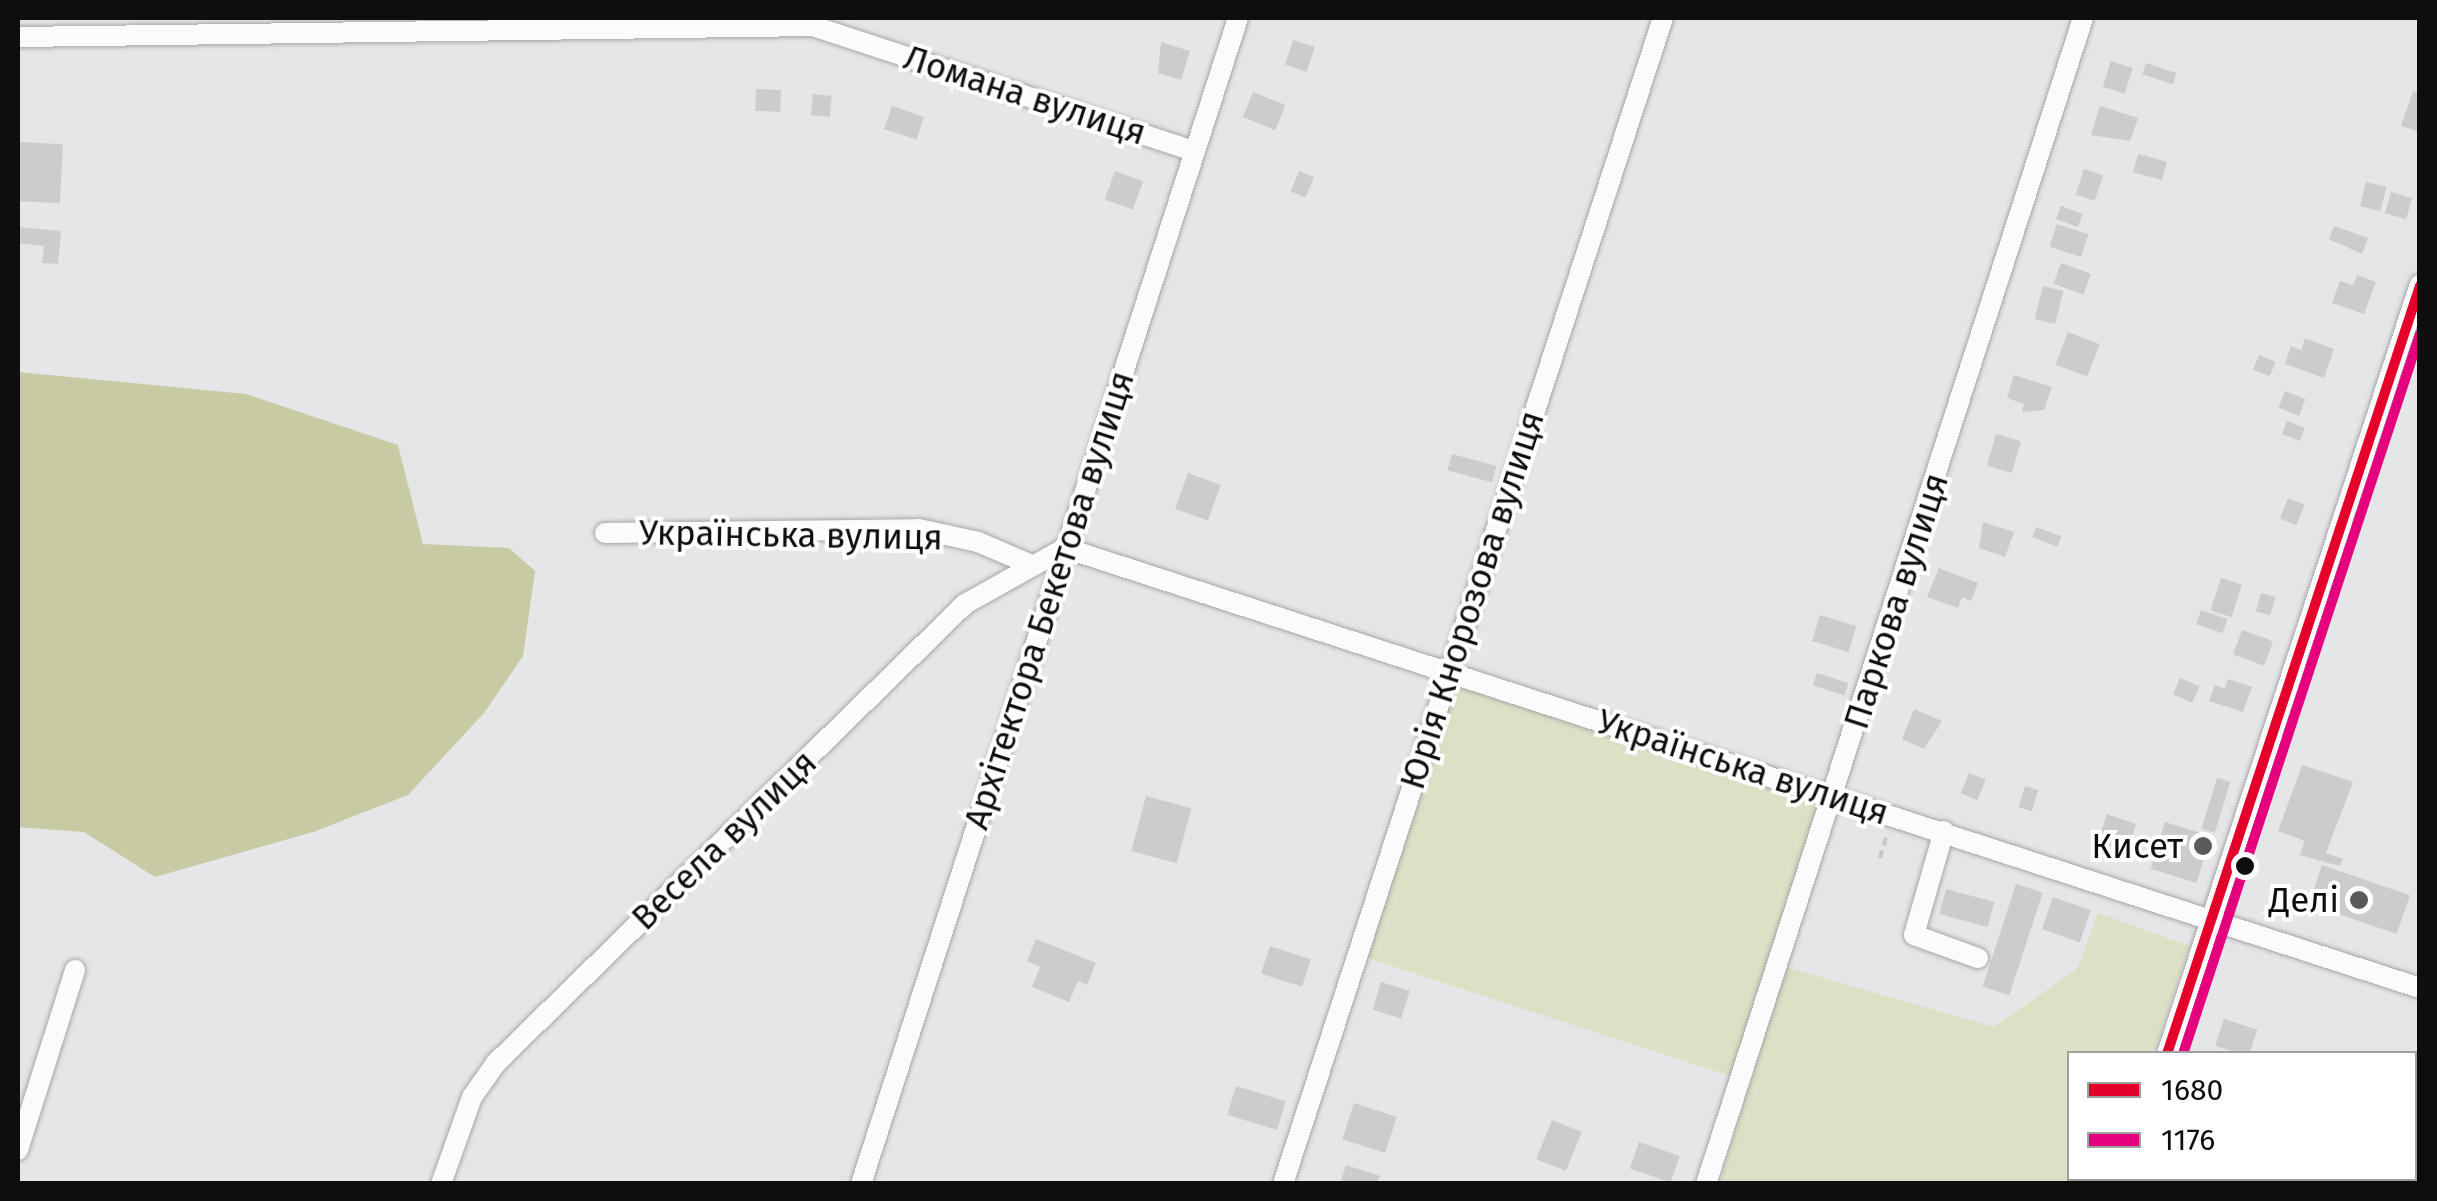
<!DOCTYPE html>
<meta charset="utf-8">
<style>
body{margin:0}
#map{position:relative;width:2437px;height:1201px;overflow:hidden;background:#e5e6e8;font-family:"Fira Sans",sans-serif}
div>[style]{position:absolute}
.green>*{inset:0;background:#dde0c5;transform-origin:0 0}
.forest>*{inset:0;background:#c7caa2}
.building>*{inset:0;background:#cccccd;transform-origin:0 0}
.path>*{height:4px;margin-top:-2px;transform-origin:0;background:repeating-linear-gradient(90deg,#c7c7c8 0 8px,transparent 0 13px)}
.roads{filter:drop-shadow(0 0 2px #a6a7a8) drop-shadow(0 0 2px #a6a7a8)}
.minor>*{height:20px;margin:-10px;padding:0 10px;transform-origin:10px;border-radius:10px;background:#fbfbfc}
.bus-1>*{height:10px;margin:-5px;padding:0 5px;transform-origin:5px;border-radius:5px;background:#e4002b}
.bus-2>*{height:10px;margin:-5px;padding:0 5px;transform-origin:5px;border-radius:5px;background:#e5007d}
.dots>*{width:28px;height:28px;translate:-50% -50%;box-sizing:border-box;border:5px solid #fff;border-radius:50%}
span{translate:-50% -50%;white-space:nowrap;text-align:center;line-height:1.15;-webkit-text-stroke:8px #fff;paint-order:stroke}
.street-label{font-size:35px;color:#0e0e0f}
.poi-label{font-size:35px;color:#0e0e0f}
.right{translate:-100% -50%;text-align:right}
.frame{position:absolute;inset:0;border:20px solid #0e0e0f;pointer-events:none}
.legend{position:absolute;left:2067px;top:1051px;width:350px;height:130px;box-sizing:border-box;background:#fff;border:2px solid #9f9f9f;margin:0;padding:12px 18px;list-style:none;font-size:30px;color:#0e0e0f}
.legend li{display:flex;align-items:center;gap:20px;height:50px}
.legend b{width:50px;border:2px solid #9f9f9f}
</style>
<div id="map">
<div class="green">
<i style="left:1453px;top:681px;width:389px;height:290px;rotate:18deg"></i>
<i style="clip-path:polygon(2098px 913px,2190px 946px,2154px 1053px,2070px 1054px,2070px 1178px,2114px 1179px,2112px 1183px,1719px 1184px,1786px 967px,1994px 1027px,2077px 969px)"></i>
</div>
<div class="forest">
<i style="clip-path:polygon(18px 372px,246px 394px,398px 445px,423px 544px,509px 548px,535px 571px,523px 656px,484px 713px,408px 795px,313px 832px,155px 877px,84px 832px,18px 827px)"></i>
</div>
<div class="building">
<i style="left:1293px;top:40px;width:23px;height:26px;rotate:18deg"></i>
<i style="clip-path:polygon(1161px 42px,1190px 51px,1181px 80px,1158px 73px)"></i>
<i style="left:2111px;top:61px;width:23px;height:27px;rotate:18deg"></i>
<i style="left:2146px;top:63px;width:32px;height:12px;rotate:18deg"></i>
<i style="left:756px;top:89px;width:25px;height:22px;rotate:2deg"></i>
<i style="clip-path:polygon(2413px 91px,2420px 93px,2420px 132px,2401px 126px)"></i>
<i style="left:1253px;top:92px;width:35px;height:27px;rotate:22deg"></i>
<i style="left:813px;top:94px;width:19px;height:21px;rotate:6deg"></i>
<i style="left:892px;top:106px;width:34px;height:24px;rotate:19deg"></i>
<i style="clip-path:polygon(2100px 106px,2138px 118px,2130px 141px,2091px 135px)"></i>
<i style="left:18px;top:142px;width:45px;height:59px;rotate:3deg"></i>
<i style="left:2138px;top:154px;width:30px;height:19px;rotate:15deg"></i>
<i style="left:2084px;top:169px;width:20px;height:27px;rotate:18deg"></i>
<i style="left:1115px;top:171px;width:30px;height:30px;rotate:20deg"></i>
<i style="left:1299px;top:171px;width:16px;height:22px;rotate:22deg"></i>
<i style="left:2366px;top:182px;width:21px;height:25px;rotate:14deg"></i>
<i style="left:2391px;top:192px;width:22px;height:22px;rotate:16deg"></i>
<i style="left:2061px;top:206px;width:23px;height:14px;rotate:20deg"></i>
<i style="left:2057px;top:224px;width:33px;height:24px;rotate:18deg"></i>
<i style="clip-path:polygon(2334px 226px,2368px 238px,2362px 254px,2329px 239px)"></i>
<i style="clip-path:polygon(18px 227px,61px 231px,58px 264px,42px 263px,44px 246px,18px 243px)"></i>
<i style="left:2061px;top:263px;width:32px;height:22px;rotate:20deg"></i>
<i style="clip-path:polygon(2357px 275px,2376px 282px,2364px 314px,2332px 303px,2340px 281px,2353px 285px)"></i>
<i style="left:2043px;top:286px;width:21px;height:34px;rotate:14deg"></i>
<i style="left:2068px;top:332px;width:34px;height:35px;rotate:21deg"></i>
<i style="clip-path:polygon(2305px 338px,2334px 349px,2324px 378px,2285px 364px,2291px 346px,2301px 350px)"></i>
<i style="left:2259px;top:355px;width:18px;height:16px;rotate:22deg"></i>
<i style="clip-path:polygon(2014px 375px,2052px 387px,2044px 410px,2022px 412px,2024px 404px,2007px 398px)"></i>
<i style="left:2285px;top:391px;width:22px;height:18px;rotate:21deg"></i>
<i style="left:2287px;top:421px;width:19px;height:14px;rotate:21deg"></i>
<i style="left:1996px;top:434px;width:26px;height:33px;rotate:16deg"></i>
<i style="left:1452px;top:454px;width:46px;height:17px;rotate:15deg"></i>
<i style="left:1188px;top:473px;width:35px;height:38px;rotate:20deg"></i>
<i style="left:2288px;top:498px;width:18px;height:22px;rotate:22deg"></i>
<i style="clip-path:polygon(1983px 522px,2014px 532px,2005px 557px,1979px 548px)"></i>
<i style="left:2036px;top:527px;width:27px;height:11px;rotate:20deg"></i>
<i style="clip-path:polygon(1939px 568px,1978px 583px,1971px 601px,1962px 597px,1958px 608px,1927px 597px)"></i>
<i style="left:2221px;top:578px;width:22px;height:34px;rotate:18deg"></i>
<i style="left:2261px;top:593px;width:15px;height:19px;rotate:16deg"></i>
<i style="left:2201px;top:610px;width:28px;height:15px;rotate:19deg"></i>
<i style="left:1820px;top:615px;width:38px;height:27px;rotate:17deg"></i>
<i style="left:2242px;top:630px;width:33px;height:26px;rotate:20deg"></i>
<i style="left:1817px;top:673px;width:33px;height:13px;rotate:18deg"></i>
<i style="left:2180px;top:678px;width:21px;height:18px;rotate:23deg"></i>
<i style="clip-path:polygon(2228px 679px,2252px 687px,2243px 712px,2209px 701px,2215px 685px,2225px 689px)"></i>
<i style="clip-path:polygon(1914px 709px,1942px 721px,1924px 749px,1902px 739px)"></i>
<i style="clip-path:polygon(2302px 765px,2353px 782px,2326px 853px,2343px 859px,2340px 866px,2300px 855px,2305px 841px,2278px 831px)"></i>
<i style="left:1969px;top:773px;width:18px;height:22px;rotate:22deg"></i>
<i style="left:2217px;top:778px;width:14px;height:53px;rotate:17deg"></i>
<i style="left:2025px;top:786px;width:14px;height:22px;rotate:17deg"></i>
<i style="left:1146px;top:796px;width:47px;height:57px;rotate:15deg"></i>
<i style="left:2107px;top:814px;width:31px;height:29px;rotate:19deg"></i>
<i style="left:2165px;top:822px;width:48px;height:49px;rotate:17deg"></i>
<i style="left:2322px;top:865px;width:93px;height:41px;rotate:19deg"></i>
<i style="left:2016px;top:884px;width:28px;height:108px;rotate:18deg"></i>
<i style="left:1946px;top:889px;width:50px;height:26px;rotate:15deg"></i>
<i style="left:2053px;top:897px;width:40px;height:34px;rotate:19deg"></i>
<i style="clip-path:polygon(1036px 939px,1096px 963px,1087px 985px,1078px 981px,1069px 1002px,1032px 987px,1040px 967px,1027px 961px)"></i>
<i style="left:1270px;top:946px;width:43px;height:29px;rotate:18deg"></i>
<i style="left:1381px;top:982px;width:30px;height:29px;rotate:17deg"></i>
<i style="left:2224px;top:1019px;width:35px;height:28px;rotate:18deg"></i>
<i style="left:1236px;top:1086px;width:52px;height:30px;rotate:17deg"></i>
<i style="left:1354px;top:1103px;width:45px;height:38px;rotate:18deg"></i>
<i style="left:1552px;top:1120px;width:32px;height:42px;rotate:22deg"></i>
<i style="left:1639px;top:1142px;width:43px;height:28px;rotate:19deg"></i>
<i style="clip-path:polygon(1346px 1165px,1380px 1176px,1377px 1184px,1340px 1184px)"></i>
</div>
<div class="path">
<i style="left:1880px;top:858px;width:25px;rotate:-74deg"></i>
</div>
<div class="roads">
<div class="minor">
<i style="left:18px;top:37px;width:795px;rotate:-0.79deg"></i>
<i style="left:813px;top:26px;width:401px;rotate:18.2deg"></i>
<i style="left:605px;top:533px;width:314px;rotate:-0.7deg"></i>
<i style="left:919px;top:529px;width:60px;rotate:12.4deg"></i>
<i style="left:978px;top:542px;width:59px;rotate:23.1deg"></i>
<i style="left:1944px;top:831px;width:108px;rotate:106.1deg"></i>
<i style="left:1914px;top:935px;width:68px;rotate:19.8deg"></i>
<i style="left:2167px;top:1054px;width:810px;rotate:-71.81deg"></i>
<i style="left:18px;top:1150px;width:189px;rotate:-72.4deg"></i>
<i style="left:441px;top:1184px;width:92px;rotate:-70.4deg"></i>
<i style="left:472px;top:1097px;width:42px;rotate:-54.8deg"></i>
<i style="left:496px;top:1063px;width:656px;rotate:-44.38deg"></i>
<i style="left:965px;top:604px;width:115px;rotate:-29.2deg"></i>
<i style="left:1065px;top:548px;width:1425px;rotate:17.99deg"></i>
<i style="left:861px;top:1184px;width:1225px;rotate:-72.08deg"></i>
<i style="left:1283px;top:1184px;width:1226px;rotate:-71.95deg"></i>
<i style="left:1706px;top:1184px;width:1225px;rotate:-72.08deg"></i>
<i style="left:2126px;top:1184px;width:6px;rotate:-81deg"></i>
</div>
</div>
<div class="bus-1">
<i style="left:2167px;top:1054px;width:809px;rotate:-71.77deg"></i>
</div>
<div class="bus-2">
<i style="left:2183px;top:1054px;width:758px;rotate:-71.78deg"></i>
</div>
<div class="dots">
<i style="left:2203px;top:846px;background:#595a5b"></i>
<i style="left:2245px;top:866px;background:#0e0e0f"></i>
<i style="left:2359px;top:900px;background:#595a5b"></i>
</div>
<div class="street-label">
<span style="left:1025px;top:95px;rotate:18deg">Ломана вулиця</span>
<span style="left:791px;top:535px;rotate:1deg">Українська вулиця</span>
<span style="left:1049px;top:600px;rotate:-72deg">Архітектора Бекетова вулиця</span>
<span style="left:1472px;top:600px;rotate:-72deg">Юрія Кнорозова вулиця</span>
<span style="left:1896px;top:601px;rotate:-72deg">Паркова вулиця</span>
<span style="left:1743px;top:767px;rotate:18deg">Українська вулиця</span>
<span style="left:724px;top:840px;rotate:-44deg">Весела вулиця</span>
</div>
<div class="poi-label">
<span class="right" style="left:2183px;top:846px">Кисет</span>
<span class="right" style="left:2339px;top:900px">Делі</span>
</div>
<div class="frame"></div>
<ul class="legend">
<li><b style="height:12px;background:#e4002b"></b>1680</li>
<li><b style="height:12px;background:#e5007d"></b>1176</li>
</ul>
</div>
